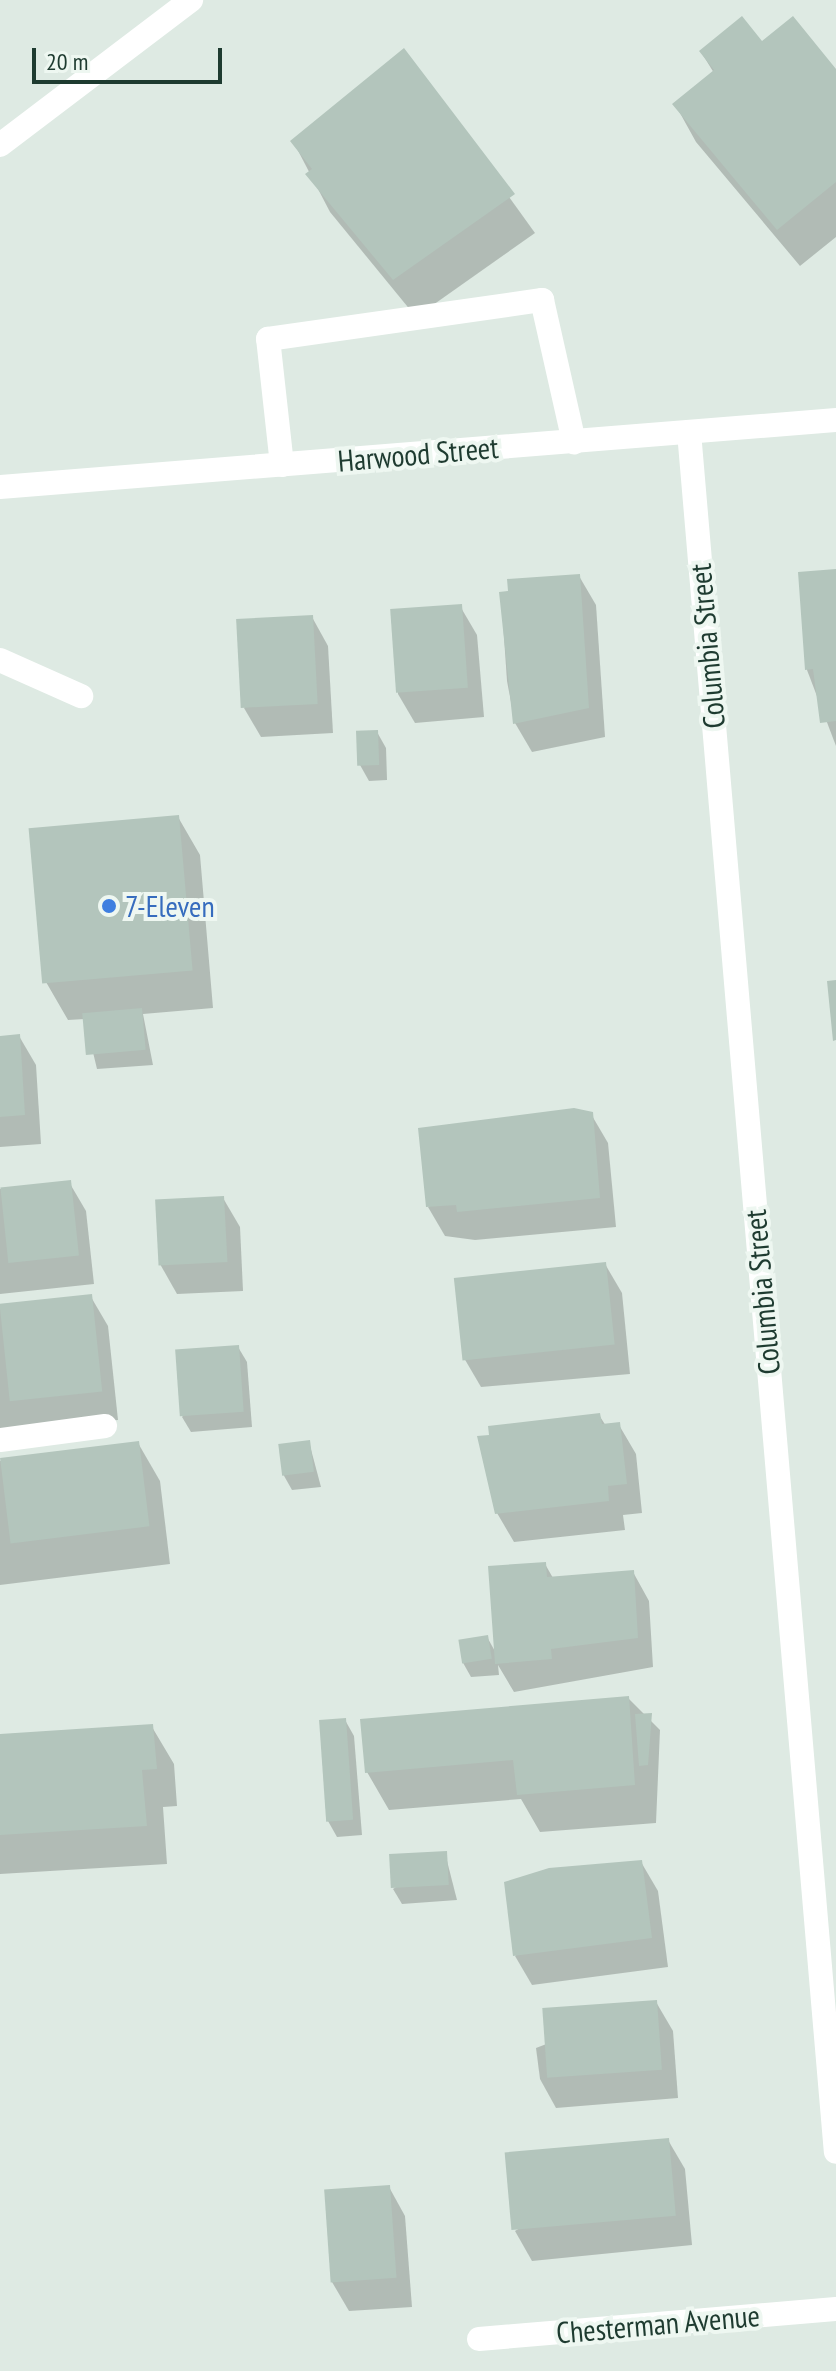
<!DOCTYPE html>
<style>
body{margin:0}
#map{position:relative;width:836px;height:2371px;overflow:hidden;background:#deeae3;font-family:"PT Sans Narrow",sans-serif}
div>[style]{position:absolute}
.shadow>*{inset:0;background:#0003}
.building>*{inset:0;background:#b3c5bc;transform-origin:0 0}
.minor>*{height:24px;margin:-12px;padding:0 12px;transform-origin:12px;border-radius:12px;background:#fff}
.dots>*{width:22px;height:22px;translate:-50% -50%;box-sizing:border-box;border:4px solid #eef7f1;border-radius:50%}
span{translate:-50% -50%;white-space:nowrap;text-align:center;line-height:1.15;-webkit-text-stroke:8px #eef7f1;paint-order:stroke}
.street-label{font-size:30px;color:#1e3b30}
.shop-label{font-size:30px;color:#366cbe}
.left{translate:0 -50%;text-align:left}
.scale{position:absolute;left:32px;top:48px;width:190px;height:36px;box-sizing:border-box;border:4px solid #1e3b30;border-top:0;padding-left:10px;font-size:24px;line-height:28px;white-space:nowrap;color:#1e3b30;-webkit-text-stroke:6px #eef7f1;paint-order:stroke}
</style>
<div id="map">
<div class="shadow">
<i style="clip-path:polygon(762px 44px,836px 72px,836px 237px,800px 266px,696px 142px,675px 104px,714px 73px,701px 52px)"></i>
<i style="clip-path:polygon(404px 51px,535px 233px,416px 317px,330px 212px,293px 141px)"></i>
<i style="clip-path:polygon(836px 571px,836px 746px,807px 670px,800px 574px)"></i>
<i style="clip-path:polygon(579px 576px,596px 605px,605px 737px,532px 752px,515px 723px,507px 681px,501px 593px)"></i>
<i style="clip-path:polygon(460px 606px,477px 635px,484px 717px,415px 723px,398px 694px,392px 611px)"></i>
<i style="clip-path:polygon(312px 617px,328px 646px,333px 733px,261px 737px,244px 708px)"></i>
<i style="clip-path:polygon(377px 732px,386px 748px,387px 780px,369px 781px,360px 765px)"></i>
<i style="clip-path:polygon(178px 817px,200px 855px,213px 1008px,143px 1014px,153px 1065px,97px 1069px,85px 1019px,68px 1020px,46px 982px)"></i>
<i style="clip-path:polygon(19px 1036px,36px 1065px,41px 1144px,0 1147px,0 1038px)"></i>
<i style="clip-path:polygon(591px 1114px,608px 1143px,616px 1227px,475px 1240px,445px 1236px,428px 1207px)"></i>
<i style="clip-path:polygon(69px 1182px,86px 1211px,94px 1284px,0 1294px,0 1189px)"></i>
<i style="clip-path:polygon(223px 1198px,240px 1227px,243px 1291px,177px 1294px,160px 1264px)"></i>
<i style="clip-path:polygon(605px 1264px,622px 1293px,630px 1374px,481px 1387px,464px 1358px)"></i>
<i style="clip-path:polygon(91px 1297px,108px 1326px,118px 1420px,0 1431px,0 1306px)"></i>
<i style="clip-path:polygon(238px 1347px,247px 1362px,252px 1427px,191px 1432px,182px 1417px)"></i>
<i style="clip-path:polygon(599px 1415px,606px 1426px,619px 1425px,636px 1454px,642px 1513px,623px 1515px,625px 1530px,514px 1542px,497px 1513px)"></i>
<i style="clip-path:polygon(309px 1442px,321px 1487px,292px 1490px,283px 1474px)"></i>
<i style="clip-path:polygon(138px 1443px,160px 1481px,170px 1564px,0 1585px,0 1461px)"></i>
<i style="clip-path:polygon(545px 1564px,553px 1578px,633px 1572px,649px 1601px,653px 1667px,514px 1692px,498px 1665px,499px 1675px,471px 1677px,462px 1661px,487px 1637px,496px 1653px)"></i>
<i style="clip-path:polygon(628px 1698px,660px 1730px,656px 1823px,540px 1832px,521px 1799px,389px 1810px,367px 1772px)"></i>
<i style="clip-path:polygon(345px 1720px,354px 1736px,362px 1835px,337px 1837px,328px 1821px)"></i>
<i style="clip-path:polygon(152px 1727px,174px 1764px,177px 1806px,163px 1807px,167px 1864px,0 1874px,0 1736px)"></i>
<i style="clip-path:polygon(445px 1853px,457px 1900px,402px 1904px,393px 1889px)"></i>
<i style="clip-path:polygon(641px 1862px,658px 1891px,668px 1967px,532px 1985px,515px 1956px)"></i>
<i style="clip-path:polygon(656px 2002px,673px 2031px,678px 2098px,556px 2108px,540px 2079px,536px 2048px)"></i>
<i style="clip-path:polygon(668px 2140px,685px 2169px,692px 2245px,532px 2261px,515px 2231px)"></i>
<i style="clip-path:polygon(389px 2187px,405px 2216px,412px 2307px,349px 2311px,332px 2282px,326px 2192px)"></i>
</div>
<div class="building">
<i style="clip-path:polygon(742px 16px,762px 41px,793px 16px,836px 69px,836px 182px,777px 230px,672px 104px,714px 70px,699px 51px)"></i>
<i style="clip-path:polygon(404px 48px,515px 194px,393px 280px,305px 174px,312px 169px,290px 141px)"></i>
<i style="clip-path:polygon(836px 569px,836px 721px,820px 723px,813px 669px,805px 670px,798px 572px)"></i>
<i style="clip-path:polygon(580px 574px,589px 708px,513px 724px,499px 592px,508px 591px,507px 579px)"></i>
<i style="left:462px;top:604px;width:84px;height:72px;rotate:86deg"></i>
<i style="left:313px;top:615px;width:89px;height:77px;rotate:87deg"></i>
<i style="left:378px;top:730px;width:35px;height:22px;rotate:88deg"></i>
<i style="left:179px;top:815px;width:156px;height:151px;rotate:85deg"></i>
<i style="clip-path:polygon(836px 980px,836px 1040px,833px 1041px,827px 981px)"></i>
<i style="left:142px;top:1008px;width:42px;height:60px;rotate:85deg"></i>
<i style="clip-path:polygon(20px 1034px,25px 1115px,0 1117px,0 1036px)"></i>
<i style="clip-path:polygon(574px 1108px,593px 1112px,600px 1198px,457px 1212px,456px 1205px,426px 1207px,418px 1128px)"></i>
<i style="left:71px;top:1180px;width:76px;height:71px;rotate:84deg"></i>
<i style="left:224px;top:1196px;width:66px;height:69px;rotate:87deg"></i>
<i style="left:606px;top:1262px;width:83px;height:153px;rotate:84deg"></i>
<i style="left:92px;top:1294px;width:98px;height:93px;rotate:84deg"></i>
<i style="left:239px;top:1345px;width:67px;height:64px;rotate:86deg"></i>
<i style="clip-path:polygon(600px 1413px,602px 1424px,620px 1422px,627px 1484px,608px 1486px,609px 1501px,495px 1514px,477px 1436px,489px 1435px,488px 1426px)"></i>
<i style="left:310px;top:1440px;width:32px;height:32px;rotate:83deg"></i>
<i style="left:139px;top:1441px;width:86px;height:140px;rotate:83deg"></i>
<i style="clip-path:polygon(546px 1562px,547px 1577px,634px 1570px,638px 1638px,551px 1649px,552px 1659px,495px 1664px,488px 1566px)"></i>
<i style="left:488px;top:1635px;width:24px;height:30px;rotate:81deg"></i>
<i style="clip-path:polygon(629px 1696px,635px 1785px,517px 1795px,513px 1760px,365px 1773px,360px 1719px)"></i>
<i style="clip-path:polygon(652px 1713px,648px 1765px,639px 1766px,635px 1714px)"></i>
<i style="left:346px;top:1718px;width:102px;height:27px;rotate:86deg"></i>
<i style="clip-path:polygon(153px 1724px,157px 1769px,142px 1770px,147px 1826px,0 1835px,0 1734px)"></i>
<i style="left:447px;top:1851px;width:34px;height:58px;rotate:87deg"></i>
<i style="clip-path:polygon(642px 1860px,652px 1938px,513px 1956px,504px 1882px,549px 1868px)"></i>
<i style="left:657px;top:2000px;width:70px;height:115px;rotate:86deg"></i>
<i style="left:669px;top:2138px;width:78px;height:165px;rotate:85deg"></i>
<i style="left:390px;top:2185px;width:93px;height:66px;rotate:86deg"></i>
</div>
<div class="minor">
<i style="left:0;top:145px;width:240px;rotate:-37.2deg"></i>
<i style="left:689px;top:432px;width:1726px;rotate:85.12deg"></i>
<i style="left:282px;top:465px;width:127px;rotate:-96.3deg"></i>
<i style="left:268px;top:339px;width:277px;rotate:-8.1deg"></i>
<i style="left:542px;top:300px;width:146px;rotate:77.3deg"></i>
<i style="left:0;top:487px;width:839px;rotate:-4.58deg"></i>
<i style="left:0;top:660px;width:89px;rotate:24deg"></i>
<i style="left:0;top:1440px;width:106px;rotate:-7.6deg"></i>
<i style="left:479px;top:2339px;width:358px;rotate:-4.8deg"></i>
</div>
<div class="dots">
<i style="left:109px;top:906px;background:#3f7fe0"></i>
</div>
<div class="street-label">
<span style="left:418px;top:454px;rotate:-5deg">Harwood Street</span>
<span style="left:707px;top:646px;rotate:-95deg">Columbia Street</span>
<span style="left:762px;top:1292px;rotate:-95deg">Columbia Street</span>
<span style="left:658px;top:2324px;rotate:-5deg">Chesterman Avenue</span>
</div>
<div class="shop-label">
<span class="left" style="left:125px;top:906px">7-Eleven</span>
</div>
<div class="scale">20 m</div>
</div>
